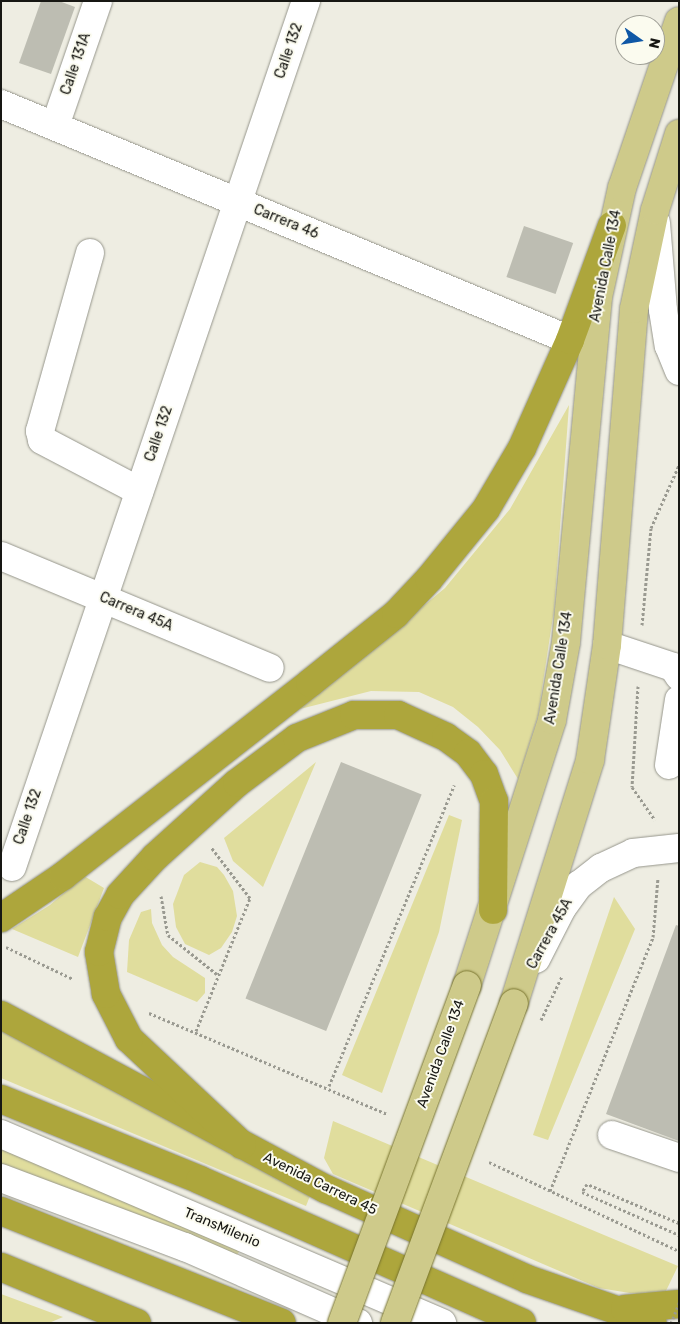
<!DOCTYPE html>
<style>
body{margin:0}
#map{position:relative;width:680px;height:1324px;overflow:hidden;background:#eeede2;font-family:Rubik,sans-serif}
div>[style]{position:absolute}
.green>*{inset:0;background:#e0dd9d}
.building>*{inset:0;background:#bdbdb2;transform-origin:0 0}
.path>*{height:3px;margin-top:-1.5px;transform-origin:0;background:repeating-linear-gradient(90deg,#9a9a91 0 2.5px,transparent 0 5px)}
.roads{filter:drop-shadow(0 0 1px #96968c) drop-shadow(0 0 1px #96968c)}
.minor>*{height:28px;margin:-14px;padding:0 14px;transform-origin:14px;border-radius:14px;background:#fff}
.major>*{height:28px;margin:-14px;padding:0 14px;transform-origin:14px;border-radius:14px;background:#ceca8a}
.highway>*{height:28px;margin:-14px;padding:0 14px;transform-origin:14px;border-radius:14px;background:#ada63c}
.path-bridge>*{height:3px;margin-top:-1.5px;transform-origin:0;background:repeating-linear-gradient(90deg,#9a9a91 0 2.5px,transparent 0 5px)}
.bridges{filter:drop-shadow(0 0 1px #78742e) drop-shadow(0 0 1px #78742e)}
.major-bridge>*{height:28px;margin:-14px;padding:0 14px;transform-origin:14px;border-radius:14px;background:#ceca8a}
span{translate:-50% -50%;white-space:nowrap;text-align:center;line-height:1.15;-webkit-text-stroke:4px #fbfbef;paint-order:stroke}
.street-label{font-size:14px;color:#171713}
.frame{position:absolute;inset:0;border:2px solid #171713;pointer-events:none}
.north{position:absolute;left:615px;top:15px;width:50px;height:50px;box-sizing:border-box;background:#fbfbef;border:1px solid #a0a097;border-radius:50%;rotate:103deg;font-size:14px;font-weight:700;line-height:20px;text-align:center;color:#171713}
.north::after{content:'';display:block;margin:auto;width:18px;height:22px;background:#0f57a6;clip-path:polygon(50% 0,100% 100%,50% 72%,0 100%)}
</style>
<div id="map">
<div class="green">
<i style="clip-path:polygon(569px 405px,554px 610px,538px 715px,518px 779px,500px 750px,478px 727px,453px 707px,419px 692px,371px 691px,300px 709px,445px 588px,510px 509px)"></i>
<i style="clip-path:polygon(316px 762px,263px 887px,233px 861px,224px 838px)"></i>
<i style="clip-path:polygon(449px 815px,462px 820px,439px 932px,382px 1093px,342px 1075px)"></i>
<i style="clip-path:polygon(200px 862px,217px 867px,224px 875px,233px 891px,237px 916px,232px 932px,221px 948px,209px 955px,185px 944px,176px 927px,173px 904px,184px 875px)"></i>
<i style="clip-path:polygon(84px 876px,104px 888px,78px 957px,12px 929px,50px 905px)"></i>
<i style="clip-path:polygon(614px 897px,635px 929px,548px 1140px,533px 1135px)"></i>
<i style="clip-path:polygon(151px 909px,152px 923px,162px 945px,173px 957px,205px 978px,205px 993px,197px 1002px,127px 972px,129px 940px,141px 912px)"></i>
<i style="clip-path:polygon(1px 1030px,310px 1196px,306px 1206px,1px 1078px)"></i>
<i style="clip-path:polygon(333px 1121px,542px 1209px,678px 1266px,665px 1293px,636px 1294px,599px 1288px,333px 1174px,324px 1158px)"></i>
<i style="clip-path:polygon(1px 1149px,241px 1247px,234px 1262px,1px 1172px)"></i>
<i style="clip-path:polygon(1px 1294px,63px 1317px,49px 1323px,1px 1323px)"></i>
</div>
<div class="building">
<i style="clip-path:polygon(41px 1px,59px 1px,75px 7px,51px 74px,19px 63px)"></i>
<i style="left:524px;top:226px;width:52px;height:54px;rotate:19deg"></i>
<i style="left:341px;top:762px;width:87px;height:255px;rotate:22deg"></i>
<i style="clip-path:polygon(676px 925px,679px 926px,679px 1141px,606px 1114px)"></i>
</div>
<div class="path">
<i style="left:642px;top:625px;width:97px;rotate:-84.7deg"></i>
<i style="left:651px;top:528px;width:69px;rotate:-66deg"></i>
<i style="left:638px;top:686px;width:101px;rotate:93.4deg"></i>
<i style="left:632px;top:787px;width:40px;rotate:55.1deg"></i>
<i style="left:161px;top:896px;width:40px;rotate:80deg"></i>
<i style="left:168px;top:935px;width:64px;rotate:38.7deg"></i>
<i style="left:6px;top:947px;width:74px;rotate:25.5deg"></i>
<i style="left:149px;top:1013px;width:259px;rotate:23deg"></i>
<i style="left:541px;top:1020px;width:49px;rotate:-64.5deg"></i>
<i style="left:196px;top:1031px;width:144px;rotate:-67.9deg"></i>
<i style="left:250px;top:898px;width:64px;rotate:-127.4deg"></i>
<i style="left:329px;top:1086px;width:326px;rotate:-67.4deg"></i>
<i style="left:489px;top:1162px;width:210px;rotate:25.1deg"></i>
<i style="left:550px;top:1191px;width:274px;rotate:-67.9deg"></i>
<i style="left:653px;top:937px;width:59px;rotate:-85.2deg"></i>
<i style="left:679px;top:1223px;width:100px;rotate:-157deg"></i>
<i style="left:587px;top:1184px;width:9px;rotate:122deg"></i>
<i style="left:582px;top:1192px;width:106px;rotate:23.9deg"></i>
</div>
<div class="roads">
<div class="minor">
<i style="left:1px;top:104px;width:616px;rotate:22.53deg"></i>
<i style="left:55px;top:126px;width:132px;rotate:-71deg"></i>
<i style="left:656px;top:223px;width:87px;rotate:85.4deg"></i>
<i style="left:663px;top:310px;width:36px;rotate:81deg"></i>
<i style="left:669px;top:346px;width:27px;rotate:68deg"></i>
<i style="left:90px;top:253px;width:185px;rotate:105.7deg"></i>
<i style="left:40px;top:431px;width:9px;rotate:77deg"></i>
<i style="left:42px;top:440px;width:110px;rotate:27.7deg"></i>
<i style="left:1px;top:556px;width:291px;rotate:22.6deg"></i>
<i style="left:607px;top:645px;width:70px;rotate:18.4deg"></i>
<i style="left:673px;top:667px;width:11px;rotate:56deg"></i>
<i style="left:669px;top:765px;width:66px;rotate:-81.3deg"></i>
<i style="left:12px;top:867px;width:915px;rotate:-71.25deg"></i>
<i style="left:536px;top:959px;width:57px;rotate:-63deg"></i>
<i style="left:562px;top:908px;width:29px;rotate:-54deg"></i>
<i style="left:579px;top:885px;width:28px;rotate:-38deg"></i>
<i style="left:601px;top:868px;width:35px;rotate:-25deg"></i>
<i style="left:633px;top:853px;width:46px;rotate:-6.2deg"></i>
<i style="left:1px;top:1134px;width:480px;rotate:23.2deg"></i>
<i style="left:612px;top:1135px;width:71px;rotate:18.9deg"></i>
<i style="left:1px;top:1178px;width:197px;rotate:20.6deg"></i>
<i style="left:185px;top:1247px;width:189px;rotate:23.7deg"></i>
</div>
<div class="major">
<i style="left:467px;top:985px;width:278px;rotate:-72.2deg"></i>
<i style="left:552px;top:720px;width:79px;rotate:-79.8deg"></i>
<i style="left:566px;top:642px;width:346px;rotate:-84.7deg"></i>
<i style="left:598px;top:297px;width:112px;rotate:-77.6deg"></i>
<i style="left:622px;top:188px;width:176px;rotate:-71.2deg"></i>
<i style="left:514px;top:1003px;width:255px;rotate:-72.6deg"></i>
<i style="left:590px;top:760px;width:116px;rotate:-81.6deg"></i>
<i style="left:607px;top:645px;width:337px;rotate:-85.4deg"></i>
<i style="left:634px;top:309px;width:101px;rotate:-78deg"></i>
<i style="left:655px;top:210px;width:80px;rotate:-72.5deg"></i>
</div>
<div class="highway">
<i style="left:1px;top:918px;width:75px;rotate:-34.1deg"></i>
<i style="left:63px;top:876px;width:313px;rotate:-38deg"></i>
<i style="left:310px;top:683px;width:110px;rotate:-38.7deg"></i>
<i style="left:396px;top:614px;width:48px;rotate:-46.7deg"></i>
<i style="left:429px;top:579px;width:90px;rotate:-50.8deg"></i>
<i style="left:486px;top:509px;width:71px;rotate:-59.5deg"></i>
<i style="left:522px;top:448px;width:118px;rotate:-66deg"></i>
<i style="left:570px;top:340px;width:122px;rotate:-69.9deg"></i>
<i style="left:1px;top:1015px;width:369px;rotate:28.2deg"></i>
<i style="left:326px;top:1189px;width:220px;rotate:24.1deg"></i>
<i style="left:527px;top:1279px;width:133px;rotate:19.2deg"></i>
<i style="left:1px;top:1099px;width:215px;rotate:22.1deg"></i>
<i style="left:200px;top:1180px;width:352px;rotate:23.9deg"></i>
<i style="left:242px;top:1145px;width:155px;rotate:-136.8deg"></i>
<i style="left:129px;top:1039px;width:51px;rotate:-117.1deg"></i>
<i style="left:106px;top:994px;width:43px;rotate:-99.5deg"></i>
<i style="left:99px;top:952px;width:36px;rotate:-76deg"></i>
<i style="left:108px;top:917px;width:25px;rotate:-61deg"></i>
<i style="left:120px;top:895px;width:52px;rotate:-47.4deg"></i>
<i style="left:155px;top:857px;width:110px;rotate:-42.1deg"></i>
<i style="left:237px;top:783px;width:75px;rotate:-36.9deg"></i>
<i style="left:297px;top:738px;width:61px;rotate:-22deg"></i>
<i style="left:354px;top:715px;width:44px"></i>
<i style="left:398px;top:715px;width:53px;rotate:24.6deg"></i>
<i style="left:446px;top:737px;width:27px;rotate:36deg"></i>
<i style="left:468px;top:753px;width:26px;rotate:53deg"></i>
<i style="left:484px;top:774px;width:29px;rotate:70deg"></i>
<i style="left:494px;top:801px;width:109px;rotate:90.5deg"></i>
<i style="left:1px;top:1211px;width:302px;rotate:21.7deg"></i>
<i style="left:1px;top:1267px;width:147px;rotate:22.4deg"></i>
<i style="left:625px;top:1309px;width:54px;rotate:-5.3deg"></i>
</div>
</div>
<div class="path-bridge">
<i style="left:671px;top:1323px;width:22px;rotate:-68deg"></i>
</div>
<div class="bridges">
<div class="major-bridge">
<i style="left:342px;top:1323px;width:360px;rotate:-69.7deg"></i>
<i style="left:395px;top:1323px;width:341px;rotate:-69.6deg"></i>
</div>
</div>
<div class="street-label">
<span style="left:289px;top:51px;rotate:-71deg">Calle 132</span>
<span style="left:76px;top:64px;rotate:-71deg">Calle 131A</span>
<span style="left:286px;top:222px;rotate:22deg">Carrera 46</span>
<span style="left:606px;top:266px;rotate:-79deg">Avenida Calle 134</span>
<span style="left:159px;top:434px;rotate:-71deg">Calle 132</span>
<span style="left:136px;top:612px;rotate:23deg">Carrera 45A</span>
<span style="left:559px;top:668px;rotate:-81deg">Avenida Calle 134</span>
<span style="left:28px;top:817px;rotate:-71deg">Calle 132</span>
<span style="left:550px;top:934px;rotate:-61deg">Carrera 45A</span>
<span style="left:441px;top:1054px;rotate:-70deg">Avenida Calle 134</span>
<span style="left:320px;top:1184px;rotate:26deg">Avenida Carrera 45</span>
<span style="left:222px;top:1228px;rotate:23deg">TransMilenio</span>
</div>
<div class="frame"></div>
<div class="north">N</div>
</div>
